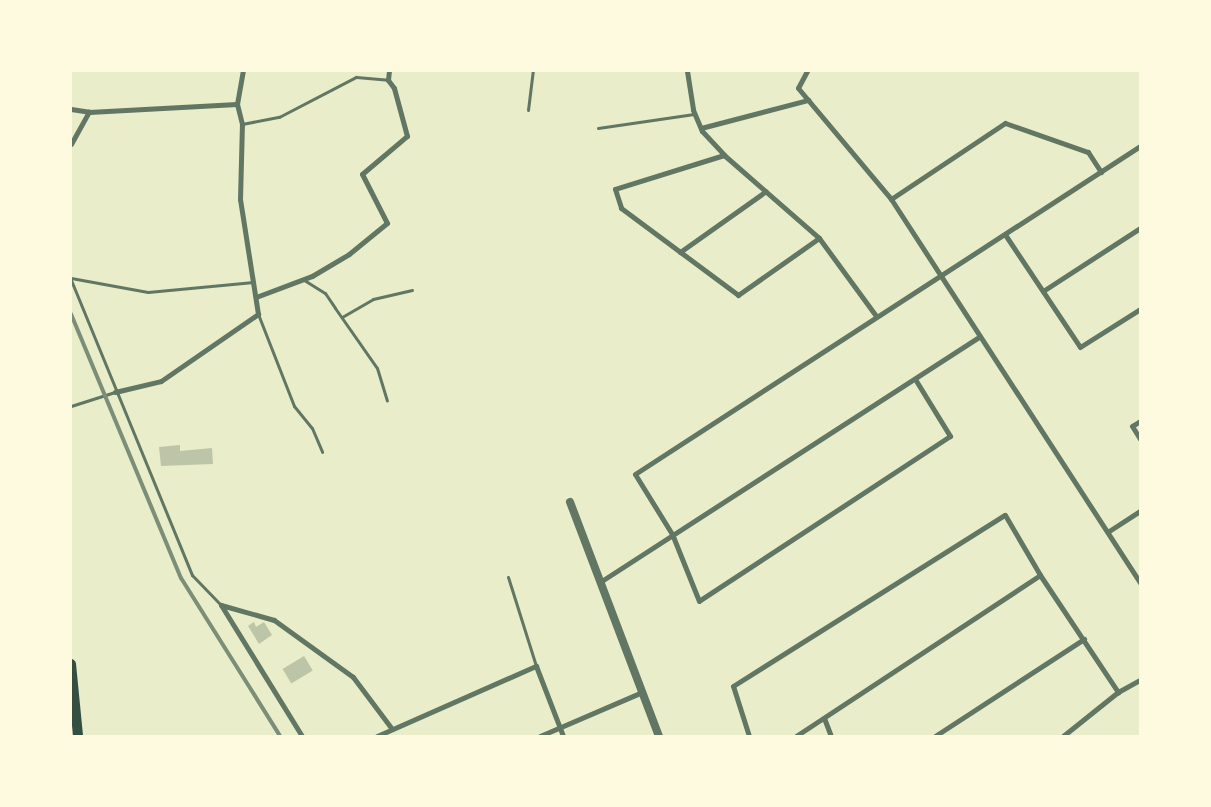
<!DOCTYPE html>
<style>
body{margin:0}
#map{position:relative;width:1211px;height:807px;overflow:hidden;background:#e9edc9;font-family:Quicksand,sans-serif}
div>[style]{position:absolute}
.building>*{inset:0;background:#bcc5a7;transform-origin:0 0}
.service>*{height:3px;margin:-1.5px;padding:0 1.5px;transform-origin:1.5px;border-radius:1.5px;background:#617663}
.minor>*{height:5px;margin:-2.5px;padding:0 2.5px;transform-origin:2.5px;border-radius:2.5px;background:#617663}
.tertiary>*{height:8px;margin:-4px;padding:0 4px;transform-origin:4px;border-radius:4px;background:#617663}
.primary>*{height:10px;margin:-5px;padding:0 5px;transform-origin:5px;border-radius:5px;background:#344e41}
.rail>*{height:4px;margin:-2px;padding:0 2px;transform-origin:2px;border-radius:2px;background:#7c8e77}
span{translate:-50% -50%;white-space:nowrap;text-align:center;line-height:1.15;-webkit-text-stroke:4px #fefae0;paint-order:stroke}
.frame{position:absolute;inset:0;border:72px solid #fefae0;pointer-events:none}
</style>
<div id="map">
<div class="building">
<i style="clip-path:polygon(180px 445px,180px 451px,212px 448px,213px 464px,161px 466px,159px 447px)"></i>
<i style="clip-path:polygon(254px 622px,256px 627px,264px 622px,272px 635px,259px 644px,248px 626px)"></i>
<i style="left:304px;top:656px;width:17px;height:25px;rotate:59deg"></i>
</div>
<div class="service">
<i style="left:528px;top:110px;width:39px;rotate:-83deg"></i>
<i style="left:242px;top:124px;width:38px;rotate:-11deg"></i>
<i style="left:279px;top:117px;width:87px;rotate:-27.5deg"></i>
<i style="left:356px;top:77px;width:32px;rotate:5deg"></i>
<i style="left:598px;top:128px;width:97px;rotate:-8.3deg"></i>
<i style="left:71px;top:278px;width:78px;rotate:10.3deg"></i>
<i style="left:148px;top:292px;width:106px;rotate:-5.4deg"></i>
<i style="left:71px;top:280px;width:319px;rotate:67.7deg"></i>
<i style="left:192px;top:575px;width:42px;rotate:46deg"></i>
<i style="left:304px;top:280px;width:25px;rotate:32deg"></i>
<i style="left:325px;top:293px;width:18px;rotate:56deg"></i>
<i style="left:335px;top:308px;width:73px;rotate:55deg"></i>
<i style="left:377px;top:368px;width:34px;rotate:73deg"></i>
<i style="left:258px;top:314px;width:99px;rotate:68.6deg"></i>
<i style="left:294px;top:406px;width:28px;rotate:51deg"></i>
<i style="left:312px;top:428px;width:26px;rotate:67deg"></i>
<i style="left:342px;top:317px;width:36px;rotate:-30deg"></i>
<i style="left:373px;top:299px;width:40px;rotate:-13deg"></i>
<i style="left:71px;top:406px;width:46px;rotate:-17.7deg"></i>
<i style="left:508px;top:577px;width:93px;rotate:72.5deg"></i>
</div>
<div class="minor">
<i style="left:687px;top:71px;width:39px;rotate:81deg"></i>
<i style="left:693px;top:110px;width:23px;rotate:67deg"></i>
<i style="left:702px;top:131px;width:33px;rotate:47deg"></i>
<i style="left:724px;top:155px;width:126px;rotate:41.1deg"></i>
<i style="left:819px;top:238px;width:97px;rotate:53.8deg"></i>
<i style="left:807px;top:71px;width:19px;rotate:118deg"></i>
<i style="left:798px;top:88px;width:145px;rotate:50deg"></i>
<i style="left:891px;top:199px;width:457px;rotate:57deg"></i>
<i style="left:71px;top:109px;width:18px;rotate:9deg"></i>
<i style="left:89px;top:112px;width:148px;rotate:-3.1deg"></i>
<i style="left:701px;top:128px;width:111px;rotate:-14.7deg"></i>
<i style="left:71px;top:144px;width:37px;rotate:-61deg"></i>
<i style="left:724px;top:155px;width:114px;rotate:162.7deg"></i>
<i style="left:615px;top:189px;width:20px;rotate:72deg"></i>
<i style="left:621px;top:208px;width:146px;rotate:36.6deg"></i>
<i style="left:738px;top:295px;width:99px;rotate:-35.1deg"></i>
<i style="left:891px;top:199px;width:137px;rotate:-33.7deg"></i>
<i style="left:1005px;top:123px;width:88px;rotate:19.3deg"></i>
<i style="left:1088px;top:152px;width:24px;rotate:57deg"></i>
<i style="left:1006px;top:236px;width:133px;rotate:56.3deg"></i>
<i style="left:1080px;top:347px;width:71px;rotate:-32.3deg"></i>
<i style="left:680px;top:252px;width:105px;rotate:-35.3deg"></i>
<i style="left:1043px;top:291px;width:116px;rotate:-33deg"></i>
<i style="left:256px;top:297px;width:60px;rotate:-20.6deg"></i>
<i style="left:312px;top:276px;width:43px;rotate:-30.7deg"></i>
<i style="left:349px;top:254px;width:49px;rotate:-39.2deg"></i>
<i style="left:387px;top:223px;width:55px;rotate:-117deg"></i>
<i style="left:362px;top:174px;width:59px;rotate:-40.2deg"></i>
<i style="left:407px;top:136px;width:50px;rotate:-105.2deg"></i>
<i style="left:394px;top:88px;width:10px;rotate:-127deg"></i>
<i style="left:388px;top:80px;width:9px;rotate:-84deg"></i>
<i style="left:915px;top:379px;width:67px;rotate:58.4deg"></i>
<i style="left:950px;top:436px;width:300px;rotate:146.7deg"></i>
<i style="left:699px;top:601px;width:72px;rotate:-111.9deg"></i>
<i style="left:672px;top:534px;width:70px;rotate:-121.7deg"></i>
<i style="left:635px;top:474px;width:602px;rotate:-33deg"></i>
<i style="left:115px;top:392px;width:47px;rotate:-13.4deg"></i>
<i style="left:161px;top:381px;width:118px;rotate:-34.6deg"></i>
<i style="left:258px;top:314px;width:116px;rotate:-98.9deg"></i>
<i style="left:240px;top:199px;width:75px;rotate:-88.5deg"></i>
<i style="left:242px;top:124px;width:21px;rotate:-104deg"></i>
<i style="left:237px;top:104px;width:34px;rotate:-80deg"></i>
<i style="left:1140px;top:421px;width:9px;rotate:148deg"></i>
<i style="left:1132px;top:426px;width:15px;rotate:58deg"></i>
<i style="left:1109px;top:531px;width:37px;rotate:-33deg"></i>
<i style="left:600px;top:582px;width:451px;rotate:-32.9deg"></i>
<i style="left:221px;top:605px;width:55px;rotate:15.8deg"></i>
<i style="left:274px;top:620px;width:97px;rotate:35.8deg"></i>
<i style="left:353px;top:677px;width:65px;rotate:53.1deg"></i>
<i style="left:221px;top:605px;width:154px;rotate:58.3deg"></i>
<i style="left:824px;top:718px;width:19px;rotate:69deg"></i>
<i style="left:377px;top:736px;width:174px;rotate:-23.8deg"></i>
<i style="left:536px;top:666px;width:75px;rotate:68.9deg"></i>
<i style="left:540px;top:736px;width:111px;rotate:-23.3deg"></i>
<i style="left:749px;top:736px;width:52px;rotate:-107.7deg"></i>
<i style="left:733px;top:686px;width:321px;rotate:-32.2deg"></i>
<i style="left:1005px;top:515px;width:69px;rotate:59.7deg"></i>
<i style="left:1040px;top:575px;width:141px;rotate:56.3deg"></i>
<i style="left:796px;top:736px;width:292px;rotate:-33.4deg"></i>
<i style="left:935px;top:736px;width:178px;rotate:-33.1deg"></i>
<i style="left:1063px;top:736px;width:70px;rotate:-38.7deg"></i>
<i style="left:1118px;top:692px;width:25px;rotate:-29deg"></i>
</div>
<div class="tertiary">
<i style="left:570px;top:502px;width:250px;rotate:69.2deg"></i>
</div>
<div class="primary">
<i style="left:71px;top:664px;width:72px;rotate:84.4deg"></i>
</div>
<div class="rail">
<i style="left:71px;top:314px;width:286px;rotate:67.4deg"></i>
<i style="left:181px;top:578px;width:186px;rotate:57.9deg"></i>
</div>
<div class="frame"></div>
</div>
